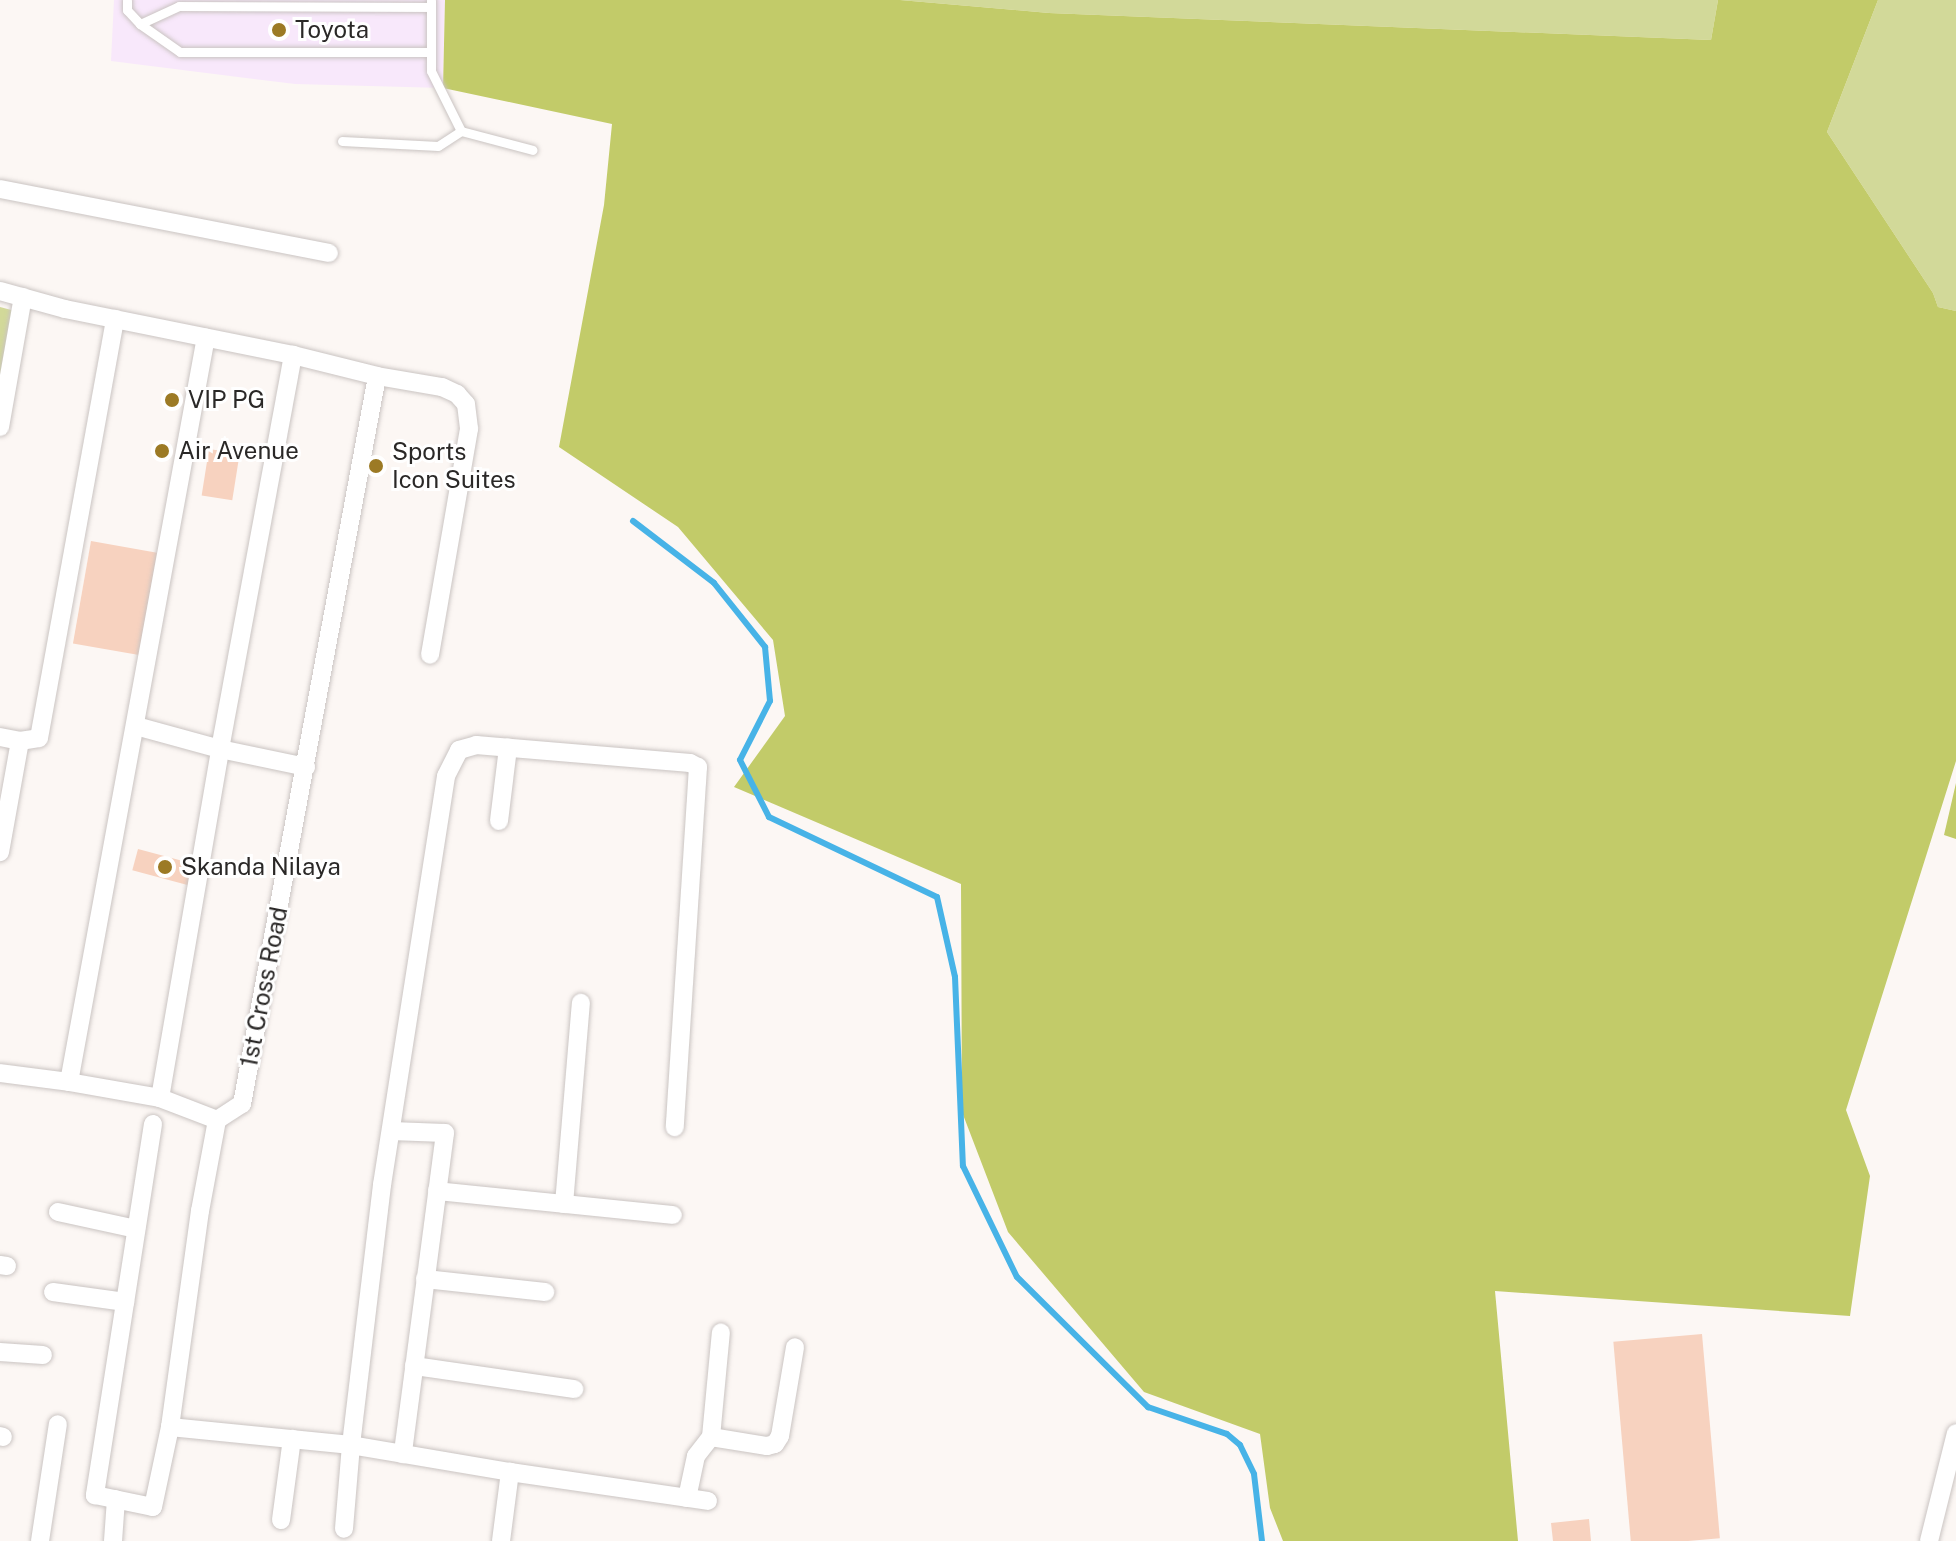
<!DOCTYPE html>
<style>
body{margin:0}
#map{position:relative;width:1956px;height:1541px;overflow:hidden;background:#fcf7f4;font-family:"Public Sans",sans-serif}
div>[style]{position:absolute}
.commercial>*{inset:0;background:#f8e8fb}
.green>*{inset:0;background:#d2d999}
.forest>*{inset:0;background:#c2cb69}
.stream>*{height:6px;margin:-3px;padding:0 3px;transform-origin:3px;border-radius:3px;background:#47b3e7}
.building>*{inset:0;background:#f7d2bf;transform-origin:0 0}
.roads{filter:drop-shadow(0 0 2px #cac4c2) drop-shadow(0 0 2px #cac4c2)}
.service>*{height:9px;margin:-4.5px;padding:0 4.5px;transform-origin:4.5px;border-radius:4.5px;background:#fff}
.minor>*{height:18px;margin:-9px;padding:0 9px;transform-origin:9px;border-radius:9px;background:#fff}
.dots>*{width:22px;height:22px;translate:-50% -50%;box-sizing:border-box;border:4px solid #fff;border-radius:50%}
span{translate:-50% -50%;white-space:nowrap;text-align:center;line-height:1.15;-webkit-text-stroke:6px #fff;paint-order:stroke}
.poi-label{font-size:24px;color:#2a2827}
.left{translate:0 -50%;text-align:left}
.street-label{font-size:24px;color:#2a2827}
</style>
<div id="map">
<div class="commercial">
<i style="clip-path:polygon(114px 0,445px 0,443px 88px,295px 84px,111px 61px)"></i>
</div>
<div class="green">
<i style="clip-path:polygon(900px 0,1718px 0,1711px 40px,1049px 13px)"></i>
<i style="clip-path:polygon(1878px 0,1956px 0,1956px 311px,1938px 307px,1933px 293px,1827px 132px)"></i>
<i style="clip-path:polygon(0 307px,15px 311px,0 393px)"></i>
</div>
<div class="forest">
<i style="clip-path:polygon(445px 0,900px 0,1049px 13px,1711px 40px,1718px 0,1878px 0,1827px 132px,1933px 293px,1938px 307px,1956px 311px,1956px 761px,1846px 1110px,1870px 1176px,1850px 1316px,1495px 1291px,1518px 1541px,1283px 1541px,1270px 1508px,1260px 1434px,1144px 1392px,1008px 1232px,962px 1112px,961px 884px,734px 787px,785px 716px,773px 640px,678px 527px,559px 447px,604px 205px,612px 124px,443px 88px)"></i>
<i style="clip-path:polygon(1956px 783px,1956px 839px,1944px 835px)"></i>
</div>
<div class="stream">
<i style="left:633px;top:521px;width:102px;rotate:37.4deg"></i>
<i style="left:714px;top:583px;width:82px;rotate:51.4deg"></i>
<i style="left:765px;top:647px;width:54px;rotate:84.7deg"></i>
<i style="left:770px;top:701px;width:66px;rotate:117deg"></i>
<i style="left:740px;top:760px;width:64px;rotate:63deg"></i>
<i style="left:769px;top:817px;width:186px;rotate:25.5deg"></i>
<i style="left:937px;top:897px;width:82px;rotate:77.3deg"></i>
<i style="left:955px;top:977px;width:189px;rotate:87.6deg"></i>
<i style="left:963px;top:1166px;width:123px;rotate:64.1deg"></i>
<i style="left:1017px;top:1277px;width:185px;rotate:44.8deg"></i>
<i style="left:1148px;top:1407px;width:83px;rotate:18.9deg"></i>
<i style="left:1227px;top:1434px;width:17px;rotate:40deg"></i>
<i style="left:1240px;top:1445px;width:32px;rotate:64deg"></i>
<i style="left:1254px;top:1474px;width:67px;rotate:83.2deg"></i>
</div>
<div class="building">
<i style="left:209px;top:449px;width:31px;height:47px;rotate:9deg"></i>
<i style="left:91px;top:541px;width:67px;height:104px;rotate:10deg"></i>
<i style="left:138px;top:849px;width:60px;height:22px;rotate:15deg"></i>
<i style="left:1702px;top:1334px;width:205px;height:89px;rotate:85deg"></i>
<i style="clip-path:polygon(1589px 1519px,1591px 1541px,1553px 1541px,1551px 1523px)"></i>
</div>
<div class="roads">
<div class="service">
<i style="left:127px;top:0;width:10px;rotate:90deg"></i>
<i style="left:127px;top:10px;width:19px;rotate:47deg"></i>
<i style="left:140px;top:24px;width:49px;rotate:35deg"></i>
<i style="left:180px;top:52px;width:249px"></i>
<i style="left:431px;top:0;width:71px;rotate:90deg"></i>
<i style="left:431px;top:71px;width:67px;rotate:63.4deg"></i>
<i style="left:461px;top:131px;width:74px;rotate:14.8deg"></i>
<i style="left:140px;top:24px;width:43px;rotate:-24.8deg"></i>
<i style="left:179px;top:6px;width:252px;rotate:0.2deg"></i>
<i style="left:342px;top:141px;width:96px;rotate:3deg"></i>
<i style="left:438px;top:146px;width:27px;rotate:-33deg"></i>
</div>
<div class="minor">
<i style="left:0;top:189px;width:335px;rotate:11deg"></i>
<i style="left:0;top:291px;width:67px;rotate:15.5deg"></i>
<i style="left:65px;top:309px;width:233px;rotate:11.4deg"></i>
<i style="left:293px;top:355px;width:87px;rotate:14deg"></i>
<i style="left:377px;top:376px;width:66px;rotate:9.6deg"></i>
<i style="left:442px;top:387px;width:17px;rotate:25deg"></i>
<i style="left:457px;top:394px;width:13px;rotate:48deg"></i>
<i style="left:466px;top:404px;width:25px;rotate:83deg"></i>
<i style="left:469px;top:429px;width:229px;rotate:99.8deg"></i>
<i style="left:0;top:427px;width:132px;rotate:-80deg"></i>
<i style="left:136px;top:726px;width:87px;rotate:15.3deg"></i>
<i style="left:220px;top:749px;width:88px;rotate:11.8deg"></i>
<i style="left:0;top:737px;width:20px;rotate:11deg"></i>
<i style="left:20px;top:741px;width:113px;rotate:100.2deg"></i>
<i style="left:20px;top:741px;width:19px;rotate:-9deg"></i>
<i style="left:39px;top:738px;width:426px;rotate:-79.7deg"></i>
<i style="left:499px;top:821px;width:74px;rotate:-83deg"></i>
<i style="left:0;top:1073px;width:70px;rotate:7.4deg"></i>
<i style="left:69px;top:1082px;width:757px;rotate:-79.58deg"></i>
<i style="left:69px;top:1082px;width:92px;rotate:10deg"></i>
<i style="left:160px;top:1098px;width:354px;rotate:-80.2deg"></i>
<i style="left:220px;top:749px;width:401px;rotate:-79.5deg"></i>
<i style="left:160px;top:1098px;width:61px;rotate:21.1deg"></i>
<i style="left:153px;top:1124px;width:376px;rotate:98.9deg"></i>
<i style="left:95px;top:1495px;width:59px;rotate:11.7deg"></i>
<i style="left:153px;top:1507px;width:82px;rotate:-78deg"></i>
<i style="left:170px;top:1427px;width:218px;rotate:-82.1deg"></i>
<i style="left:200px;top:1211px;width:93px;rotate:-79.4deg"></i>
<i style="left:217px;top:1120px;width:30px;rotate:-33deg"></i>
<i style="left:242px;top:1104px;width:740px;rotate:-79.49deg"></i>
<i style="left:391px;top:1131px;width:54px;rotate:2.1deg"></i>
<i style="left:445px;top:1133px;width:324px;rotate:97.5deg"></i>
<i style="left:437px;top:1191px;width:237px;rotate:5.8deg"></i>
<i style="left:564px;top:1204px;width:202px;rotate:-85.2deg"></i>
<i style="left:58px;top:1212px;width:80px;rotate:12.3deg"></i>
<i style="left:0;top:1265px;width:7px;rotate:8deg"></i>
<i style="left:425px;top:1279px;width:121px;rotate:6.2deg"></i>
<i style="left:53px;top:1292px;width:73px;rotate:7.9deg"></i>
<i style="left:0;top:1352px;width:43px;rotate:4deg"></i>
<i style="left:414px;top:1366px;width:162px;rotate:8.2deg"></i>
<i style="left:170px;top:1427px;width:182px;rotate:5.7deg"></i>
<i style="left:351px;top:1445px;width:84px;rotate:94.8deg"></i>
<i style="left:0;top:1436px;width:3px;rotate:18deg"></i>
<i style="left:711px;top:1437px;width:57px;rotate:9.1deg"></i>
<i style="left:767px;top:1446px;width:8px;rotate:-14deg"></i>
<i style="left:775px;top:1444px;width:9px;rotate:-58deg"></i>
<i style="left:780px;top:1436px;width:90px;rotate:-80.4deg"></i>
<i style="left:510px;top:1472px;width:200px;rotate:8.3deg"></i>
<i style="left:687px;top:1498px;width:43px;rotate:-77.9deg"></i>
<i style="left:696px;top:1456px;width:24px;rotate:-52deg"></i>
<i style="left:711px;top:1437px;width:105px;rotate:-84.6deg"></i>
<i style="left:281px;top:1520px;width:82px;rotate:-82.3deg"></i>
<i style="left:40px;top:1541px;width:118px;rotate:-81.3deg"></i>
<i style="left:113px;top:1541px;width:42px;rotate:-85.9deg"></i>
<i style="left:501px;top:1541px;width:70px;rotate:-82.6deg"></i>
<i style="left:510px;top:1472px;width:161px;rotate:-170.4deg"></i>
<i style="left:351px;top:1445px;width:262px;rotate:-83.2deg"></i>
<i style="left:382px;top:1185px;width:414px;rotate:-81.1deg"></i>
<i style="left:446px;top:776px;width:29px;rotate:-63deg"></i>
<i style="left:459px;top:750px;width:18px;rotate:-16deg"></i>
<i style="left:476px;top:745px;width:215px;rotate:4.8deg"></i>
<i style="left:690px;top:763px;width:9px;rotate:27deg"></i>
<i style="left:698px;top:767px;width:361px;rotate:93.7deg"></i>
<i style="left:1929px;top:1541px;width:111px;rotate:-76deg"></i>
</div>
</div>
<div class="dots">
<i style="left:279px;top:30px;background:#9c7a25"></i>
<i style="left:172px;top:400px;background:#9c7a25"></i>
<i style="left:162px;top:451px;background:#9c7a25"></i>
<i style="left:376px;top:466px;background:#9c7a25"></i>
<i style="left:165px;top:867px;background:#9c7a25"></i>
</div>
<div class="poi-label">
<span class="left" style="left:295px;top:30px">Toyota</span>
<span class="left" style="left:188px;top:400px">VIP PG</span>
<span class="left" style="left:178px;top:451px">Air Avenue</span>
<span class="left" style="left:392px;top:466px">Sports<br>Icon Suites</span>
<span class="left" style="left:181px;top:867px">Skanda Nilaya</span>
</div>
<div class="street-label">
<span style="left:264px;top:987px;rotate:-79deg">1st Cross Road</span>
</div>
</div>
